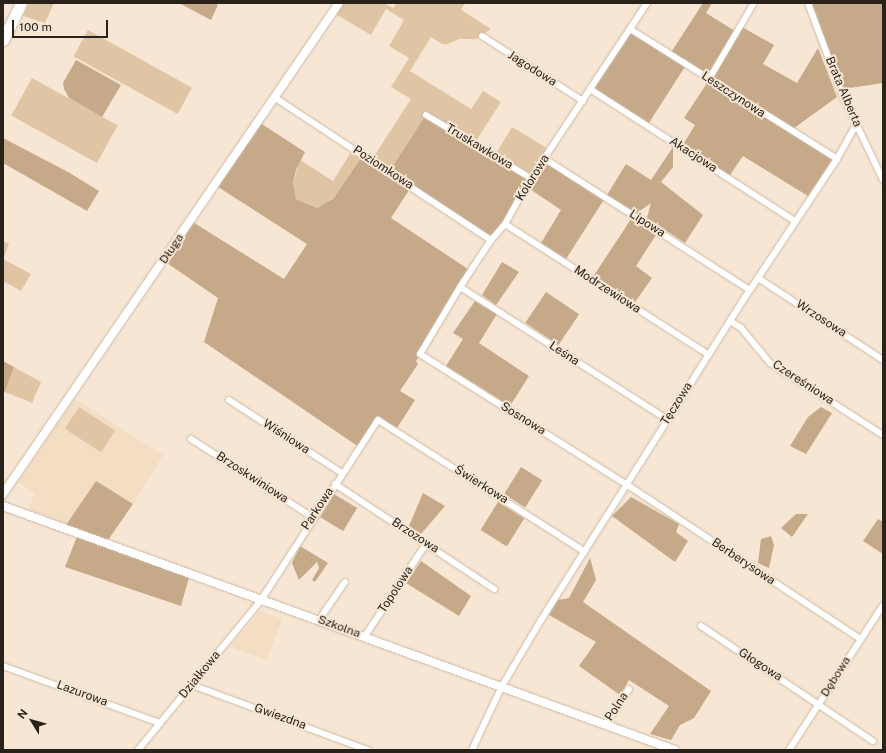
<!DOCTYPE html>
<meta charset="utf-8">
<style>
body{margin:0}
#map{position:relative;width:886px;height:753px;overflow:hidden;background:#f7e6d3;font-family:"Public Sans",sans-serif}
div>[style]{position:absolute}
.built>*{inset:0;background:#f3ddc3}
.green>*{inset:0;background:#e0c5a5;transform-origin:0 0}
.forest>*{inset:0;background:#c6a988;transform-origin:0 0}
.roads{filter:drop-shadow(0 0 1px #cabaa7) drop-shadow(0 0 1px #cabaa7)}
.street>*{height:6px;margin:-3px;padding:0 3px;transform-origin:3px;border-radius:3px;background:#fff}
.secondary>*{height:8px;margin:-4px;padding:0 4px;transform-origin:4px;border-radius:4px;background:#fff}
.highway>*{height:11px;margin:-5.5px;padding:0 5.5px;transform-origin:5.5px;border-radius:5.5px;background:#fff}
span{translate:-50% -50%;white-space:nowrap;text-align:center;line-height:1.15;-webkit-text-stroke:4px #f7e6d3;paint-order:stroke}
.street-label{font-size:12px;color:#28221b}
.frame{position:absolute;inset:0;border:4px solid #28221b;pointer-events:none}
.north{position:absolute;left:12px;top:701px;width:40px;height:40px;-webkit-text-stroke:3px #f7e6d3;paint-order:stroke;rotate:307deg;font-size:11px;font-weight:700;line-height:16px;text-align:center;color:#28221b}
.north::after{content:'';display:block;margin:auto;width:14px;height:18px;background:#28221b;clip-path:polygon(50% 0,100% 100%,50% 72%,0 100%)}
.scale{position:absolute;left:12px;top:20px;width:96px;height:18px;box-sizing:border-box;border:2px solid #28221b;border-top:0;padding-left:5px;font-size:12px;line-height:14px;white-space:nowrap;color:#28221b;-webkit-text-stroke:3px #f7e6d3;paint-order:stroke}
</style>
<div id="map">
<div class="built">
<i style="clip-path:polygon(75px 399px,163px 455px,133px 504px,96px 481px,67px 524px,28px 509px,35px 494px,18px 482px)"></i>
<i style="clip-path:polygon(260px 611px,282px 619px,267px 660px,230px 647px)"></i>
</div>
<div class="green">
<i style="clip-path:polygon(29px 3px,54px 3px,45px 23px,23px 16px)"></i>
<i style="clip-path:polygon(339px 3px,384px 3px,393px 8px,397px 3px,465px 3px,461px 10px,491px 29px,476px 39px,459px 39px,448px 44px,442px 44px,431px 37px,410px 71px,471px 109px,483px 91px,501px 102px,474px 144px,389px 172px,371px 161px,411px 99px,391px 87px,409px 58px,389px 46px,404px 20px,386px 9px,371px 35px,332px 12px)"></i>
<i style="left:88px;top:30px;width:119px;height:30px;rotate:29deg"></i>
<i style="left:32px;top:78px;width:98px;height:43px;rotate:29deg"></i>
<i style="left:512px;top:127px;width:44px;height:34px;rotate:31deg"></i>
<i style="clip-path:polygon(353px 149px,363px 155px,333px 199px,317px 208px,296px 199px,293px 183px,300px 160px,333px 181px)"></i>
<i style="clip-path:polygon(3px 241px,9px 244px,3px 259px,31px 274px,21px 291px,3px 281px)"></i>
<i style="clip-path:polygon(14px 367px,41px 382px,32px 403px,5px 392px)"></i>
<i style="left:79px;top:407px;width:43px;height:26px;rotate:33deg"></i>
</div>
<div class="forest">
<i style="clip-path:polygon(179px 3px,215px 3px,218px 5px,211px 20px)"></i>
<i style="clip-path:polygon(703px 3px,712px 3px,706px 13px,738px 33px,742px 27px,774px 45px,763px 64px,797px 83px,818px 48px,837px 97px,790px 131px,833px 158px,808px 196px,743px 156px,728px 178px,681px 148px,695px 125px,684px 118px,709px 80px,686px 65px,647px 126px,590px 89px,630px 29px,670px 54px)"></i>
<i style="clip-path:polygon(812px 3px,883px 3px,883px 83px,843px 89px)"></i>
<i style="clip-path:polygon(76px 60px,121px 85px,102px 117px,69px 98px,64px 89px,63px 83px)"></i>
<i style="clip-path:polygon(426px 115px,531px 178px,545px 159px,605px 198px,566px 259px,541px 243px,561px 210px,527px 187px,491px 240px,411px 187px,391px 218px,471px 271px,416px 361px,418px 364px,400px 391px,415px 400px,397px 428px,380px 417px,359px 447px,204px 342px,218px 298px,164px 261px,191px 221px,284px 279px,307px 244px,215px 185px,257px 121px,305px 152px,296px 170px,293px 183px,296px 199px,317px 208px,333px 199px,363px 155px,389px 172px)"></i>
<i style="clip-path:polygon(3px 138px,68px 172px,99px 191px,87px 211px,3px 163px)"></i>
<i style="clip-path:polygon(673px 147px,673px 167px,661px 182px,703px 215px,685px 243px,647px 218px,651px 203px,637px 213px,607px 195px,626px 164px,651px 180px)"></i>
<i style="clip-path:polygon(631px 219px,656px 235px,636px 266px,652px 278px,635px 302px,593px 277px)"></i>
<i style="clip-path:polygon(502px 262px,519px 272px,496px 305px,482px 295px)"></i>
<i style="left:546px;top:292px;width:40px;height:37px;rotate:34deg"></i>
<i style="clip-path:polygon(475px 301px,497px 314px,479px 343px,529px 376px,510px 406px,446px 366px,463px 339px,453px 333px)"></i>
<i style="clip-path:polygon(3px 361px,14px 367px,5px 392px,3px 391px)"></i>
<i style="clip-path:polygon(821px 407px,832px 413px,806px 454px,790px 446px,808px 417px)"></i>
<i style="left:521px;top:467px;width:25px;height:32px;rotate:32deg"></i>
<i style="clip-path:polygon(96px 481px,133px 504px,106px 543px,190px 574px,181px 606px,65px 567px,78px 534px,64px 528px)"></i>
<i style="clip-path:polygon(423px 493px,445px 506px,421px 534px,409px 526px)"></i>
<i style="left:334px;top:494px;width:27px;height:27px;rotate:31deg"></i>
<i style="clip-path:polygon(631px 497px,679px 524px,676px 532px,688px 541px,675px 562px,612px 516px)"></i>
<i style="left:498px;top:502px;width:31px;height:33px;rotate:32deg"></i>
<i style="clip-path:polygon(796px 514px,808px 514px,792px 537px,781px 528px)"></i>
<i style="clip-path:polygon(878px 519px,883px 522px,883px 554px,863px 541px)"></i>
<i style="clip-path:polygon(771px 536px,774px 545px,769px 568px,758px 563px,761px 539px)"></i>
<i style="clip-path:polygon(300px 546px,328px 563px,315px 582px,312px 580px,319px 568px,317px 562px,299px 580px,292px 563px)"></i>
<i style="clip-path:polygon(590px 558px,596px 580px,583px 602px,711px 691px,694px 718px,680px 725px,671px 740px,650px 734px,669px 706px,629px 680px,620px 695px,579px 666px,596px 642px,549px 615px,558px 600px,569px 598px)"></i>
<i style="clip-path:polygon(421px 561px,471px 596px,459px 616px,406px 583px)"></i>
</div>
<div class="roads">
<div class="street">
<i style="left:647px;top:3px;width:219px;rotate:123.5deg"></i>
<i style="left:526px;top:186px;width:43px;rotate:118.9deg"></i>
<i style="left:505px;top:224px;width:21px;rotate:131deg"></i>
<i style="left:491px;top:240px;width:56px;rotate:123.4deg"></i>
<i style="left:460px;top:287px;width:78px;rotate:120.8deg"></i>
<i style="left:420px;top:354px;width:244px;rotate:32.3deg"></i>
<i style="left:626px;top:484px;width:281px;rotate:33.5deg"></i>
<i style="left:808px;top:3px;width:97px;rotate:69.5deg"></i>
<i style="left:842px;top:94px;width:95px;rotate:64.5deg"></i>
<i style="left:630px;top:29px;width:244px;rotate:32.1deg"></i>
<i style="left:482px;top:36px;width:120px;rotate:32.8deg"></i>
<i style="left:709px;top:79px;width:88px;rotate:-59.4deg"></i>
<i style="left:590px;top:89px;width:244px;rotate:32.8deg"></i>
<i style="left:274px;top:97px;width:260px;rotate:33.4deg"></i>
<i style="left:426px;top:115px;width:124px;rotate:31.1deg"></i>
<i style="left:545px;top:159px;width:243px;rotate:32.6deg"></i>
<i style="left:505px;top:224px;width:242px;rotate:32.7deg"></i>
<i style="left:758px;top:278px;width:149px;rotate:33.3deg"></i>
<i style="left:460px;top:287px;width:247px;rotate:32.6deg"></i>
<i style="left:730px;top:321px;width:13px;rotate:32deg"></i>
<i style="left:741px;top:328px;width:45px;rotate:50.4deg"></i>
<i style="left:770px;top:363px;width:134px;rotate:32.5deg"></i>
<i style="left:229px;top:400px;width:135px;rotate:32.9deg"></i>
<i style="left:191px;top:439px;width:144px;rotate:32.8deg"></i>
<i style="left:335px;top:484px;width:191px;rotate:33.4deg"></i>
<i style="left:319px;top:620px;width:46px;rotate:-55.6deg"></i>
<i style="left:701px;top:626px;width:207px;rotate:33.8deg"></i>
<i style="left:365px;top:636px;width:110px;rotate:-56.5deg"></i>
<i style="left:3px;top:666px;width:167px;rotate:20deg"></i>
<i style="left:192px;top:685px;width:188px;rotate:20.3deg"></i>
<i style="left:605px;top:725px;width:43px;rotate:-56.3deg"></i>
<i style="left:138px;top:750px;width:194px;rotate:-50.6deg"></i>
<i style="left:261px;top:600px;width:215px;rotate:-57deg"></i>
<i style="left:378px;top:420px;width:244px;rotate:32.5deg"></i>
<i style="left:472px;top:750px;width:71px;rotate:-64.9deg"></i>
<i style="left:502px;top:686px;width:77px;rotate:-59.4deg"></i>
<i style="left:541px;top:620px;width:391px;rotate:-57.7deg"></i>
<i style="left:750px;top:290px;width:157px;rotate:-56.4deg"></i>
<i style="left:837px;top:159px;width:39px;rotate:-61deg"></i>
<i style="left:789px;top:750px;width:173px;rotate:-57deg"></i>
</div>
<div class="secondary">
<i style="left:3px;top:494px;width:595px;rotate:-55.62deg"></i>
<i style="left:3px;top:506px;width:715px;rotate:19.96deg"></i>
</div>
<div class="highway">
<i style="left:3px;top:40px;width:41px;rotate:-64.1deg"></i>
</div>
</div>
<div class="street-label">
<span style="left:532px;top:69px;rotate:32deg">Jagodowa</span>
<span style="left:843px;top:92px;rotate:67deg">Brata Alberta</span>
<span style="left:733px;top:95px;rotate:33deg">Leszczynowa</span>
<span style="left:479px;top:147px;rotate:31deg">Truskawkowa</span>
<span style="left:693px;top:155px;rotate:33deg">Akacjowa</span>
<span style="left:383px;top:168px;rotate:33deg">Poziomkowa</span>
<span style="left:533px;top:178px;rotate:-58deg">Kolorowa</span>
<span style="left:647px;top:224px;rotate:32deg">Lipowa</span>
<span style="left:172px;top:249px;rotate:-56deg">Długa</span>
<span style="left:607px;top:290px;rotate:33deg">Modrzewiowa</span>
<span style="left:821px;top:319px;rotate:33deg">Wrzosowa</span>
<span style="left:564px;top:354px;rotate:33deg">Leśna</span>
<span style="left:803px;top:383px;rotate:33deg">Czereśniowa</span>
<span style="left:677px;top:404px;rotate:-58deg">Tęczowa</span>
<span style="left:523px;top:419px;rotate:32deg">Sosnowa</span>
<span style="left:286px;top:437px;rotate:33deg">Wiśniowa</span>
<span style="left:252px;top:478px;rotate:33deg">Brzoskwiniowa</span>
<span style="left:481px;top:485px;rotate:32deg">Świerkowa</span>
<span style="left:318px;top:509px;rotate:-57deg">Parkowa</span>
<span style="left:415px;top:536px;rotate:33deg">Brzozowa</span>
<span style="left:743px;top:562px;rotate:34deg">Berberysowa</span>
<span style="left:396px;top:590px;rotate:-57deg">Topolowa</span>
<span style="left:339px;top:627px;rotate:20deg">Szkolna</span>
<span style="left:760px;top:665px;rotate:33deg">Głogowa</span>
<span style="left:200px;top:675px;rotate:-51deg">Działkowa</span>
<span style="left:836px;top:677px;rotate:-58deg">Dębowa</span>
<span style="left:82px;top:694px;rotate:20deg">Lazurowa</span>
<span style="left:617px;top:707px;rotate:-57deg">Polna</span>
<span style="left:280px;top:717px;rotate:20deg">Gwiezdna</span>
</div>
<div class="frame"></div>
<div class="north">N</div>
<div class="scale">100 m</div>
</div>
